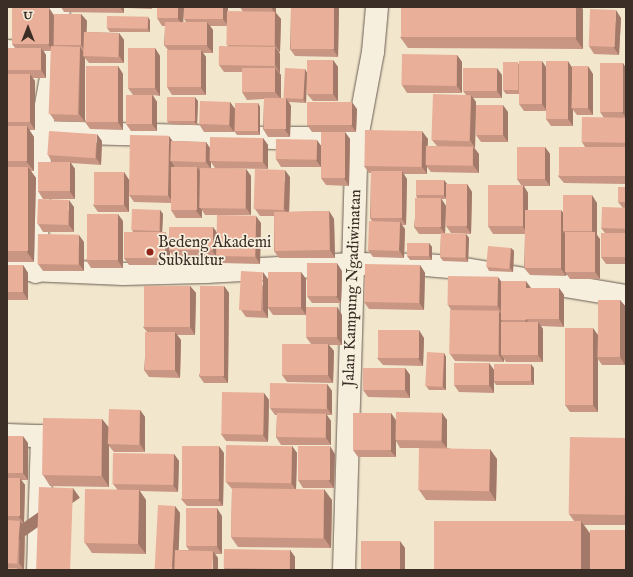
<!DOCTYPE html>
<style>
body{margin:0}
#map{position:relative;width:633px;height:577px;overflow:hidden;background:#f2e6cd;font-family:"IM FELL English",serif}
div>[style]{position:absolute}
.roads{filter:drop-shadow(0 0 1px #695c50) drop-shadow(0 0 1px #695c50)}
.minor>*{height:22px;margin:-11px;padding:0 11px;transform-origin:11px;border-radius:11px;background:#f7efde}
.wall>*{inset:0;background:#c89683}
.shaded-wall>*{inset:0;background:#a37a6a;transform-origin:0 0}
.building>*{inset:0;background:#e9af98;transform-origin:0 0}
.dots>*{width:11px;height:11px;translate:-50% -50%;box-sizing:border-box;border:2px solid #f7efde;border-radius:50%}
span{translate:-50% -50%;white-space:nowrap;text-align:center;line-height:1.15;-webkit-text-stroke:3.5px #f7efde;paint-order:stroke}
.poi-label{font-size:16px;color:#3b2e26}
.left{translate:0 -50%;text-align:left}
.street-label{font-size:16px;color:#3b2e26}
.frame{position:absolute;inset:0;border:8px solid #3b2e26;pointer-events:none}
.north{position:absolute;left:8px;top:8px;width:40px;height:40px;-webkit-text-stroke:3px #f7efde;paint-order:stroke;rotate:0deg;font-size:11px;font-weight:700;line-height:16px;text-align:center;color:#3b2e26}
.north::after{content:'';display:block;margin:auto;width:14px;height:18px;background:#3b2e26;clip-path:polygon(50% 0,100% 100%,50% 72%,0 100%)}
</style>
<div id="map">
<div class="roads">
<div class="minor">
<i style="left:7px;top:51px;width:45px;rotate:3.8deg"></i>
<i style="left:52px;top:54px;width:4px;rotate:-34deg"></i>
<i style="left:55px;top:52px;width:45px;rotate:-84.9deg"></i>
<i style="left:41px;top:132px;width:234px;rotate:1.5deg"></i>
<i style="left:275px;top:138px;width:77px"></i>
<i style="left:7px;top:269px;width:116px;rotate:2.5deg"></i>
<i style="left:123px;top:274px;width:83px;rotate:-1.4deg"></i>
<i style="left:206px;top:272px;width:147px;rotate:-3.1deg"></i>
<i style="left:353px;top:264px;width:73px;rotate:0.8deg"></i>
<i style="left:426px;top:265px;width:32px;rotate:5deg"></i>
<i style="left:458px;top:268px;width:170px;rotate:9.5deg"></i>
<i style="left:36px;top:272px;width:140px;rotate:-88deg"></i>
<i style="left:41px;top:132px;width:83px;rotate:-79.6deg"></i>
<i style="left:7px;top:435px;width:35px;rotate:2deg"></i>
<i style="left:42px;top:436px;width:134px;rotate:91.7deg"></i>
<i style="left:344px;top:570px;width:432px;rotate:-88.3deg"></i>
<i style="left:357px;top:138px;width:87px;rotate:-79.5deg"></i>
<i style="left:373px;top:52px;width:45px;rotate:-84.9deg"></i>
</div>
</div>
<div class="wall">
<i style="clip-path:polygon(61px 7px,124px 7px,124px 13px,64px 12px)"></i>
<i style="clip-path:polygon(127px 7px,152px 7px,152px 9px,128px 8px)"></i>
<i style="clip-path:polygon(184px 7px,183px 22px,186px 22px,184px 19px,228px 7px,228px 12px,243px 12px,240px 7px,276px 7px,276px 13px,281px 19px,280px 52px,279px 52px,280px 54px,280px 73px,279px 73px,281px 75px,281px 98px,284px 98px,305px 69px,307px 73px,306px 103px,289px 102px,291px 106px,290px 137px,268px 137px,263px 129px,264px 99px,247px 100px,242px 92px,242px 72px,224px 72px,219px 65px,228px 46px,227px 45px,227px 26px,210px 26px,213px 30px,213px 53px,203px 53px,206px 57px,206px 95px,172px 95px,167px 87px,168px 50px,164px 45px,165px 26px,162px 26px,157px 18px)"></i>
<i style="clip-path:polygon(291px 7px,339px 7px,338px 57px,295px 56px,290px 49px)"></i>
<i style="clip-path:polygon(49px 8px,54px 15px,81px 14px,87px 21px,86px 32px,119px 33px,124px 40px,124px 63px,89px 63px,85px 58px,85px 122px,55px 121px,50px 114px,51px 51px,44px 51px,46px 55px,46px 78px,32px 78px,35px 81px,35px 130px,29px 130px,34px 137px,34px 171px,31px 171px,36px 178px,34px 262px,7px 262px,7px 48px,15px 48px,12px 44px)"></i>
<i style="clip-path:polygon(583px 9px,583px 49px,408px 48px,400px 37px)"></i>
<i style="clip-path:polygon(621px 18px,619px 55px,594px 54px,589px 46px)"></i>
<i style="clip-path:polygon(150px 20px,150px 32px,110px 32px,107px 28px)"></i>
<i style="clip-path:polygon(155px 48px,160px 56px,160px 96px,153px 95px,157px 102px,157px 131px,131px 131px,126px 124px,133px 95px,128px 88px)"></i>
<i style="clip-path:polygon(457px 55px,462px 62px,462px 93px,407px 93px,402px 85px)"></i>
<i style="clip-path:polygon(333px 60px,338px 67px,338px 101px,313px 101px,307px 94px)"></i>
<i style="clip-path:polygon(542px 61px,546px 67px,572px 67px,593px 74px,593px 115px,577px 115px,573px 110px,573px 126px,551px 126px,546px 119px,546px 111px,524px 111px,519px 104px,519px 94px,506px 94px,503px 90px,519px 63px)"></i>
<i style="clip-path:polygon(118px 66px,123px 74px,123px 130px,90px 129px,85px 122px)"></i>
<i style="clip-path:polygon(626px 68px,626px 184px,564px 183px,558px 176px,585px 147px,582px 142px,604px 118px,600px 112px)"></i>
<i style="clip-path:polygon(502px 75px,502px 98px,473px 98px,476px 102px,475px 148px,474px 147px,479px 154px,479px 173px,431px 172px,427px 167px,427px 174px,403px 174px,407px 179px,406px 225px,402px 225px,405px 229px,404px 258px,373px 257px,368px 250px,372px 221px,370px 218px,371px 173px,369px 173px,364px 166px,428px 139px,427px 146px,437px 146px,432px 140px,466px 95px,463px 91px)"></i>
<i style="clip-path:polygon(198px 101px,197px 125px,170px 124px,167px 121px)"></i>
<i style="clip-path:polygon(230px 102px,234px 108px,258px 103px,260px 107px,260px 135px,237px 135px,234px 131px,234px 132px,204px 132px,199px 124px)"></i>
<i style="clip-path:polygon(357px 109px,356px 132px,345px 132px,350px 139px,349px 186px,326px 185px,321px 178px,321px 167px,281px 167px,276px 159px,321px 146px,321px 132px,312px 132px,307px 125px)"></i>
<i style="clip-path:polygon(508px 112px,508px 142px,481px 142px,476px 135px)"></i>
<i style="clip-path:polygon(263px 138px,268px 145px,268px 169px,215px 168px,211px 162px,211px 168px,246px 169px,251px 176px,251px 215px,205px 215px,202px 210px,202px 218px,176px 218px,171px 210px,171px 203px,134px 202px,129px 195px,129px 212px,98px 212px,93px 205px,124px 172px,129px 180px,173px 141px,206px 142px,210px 148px)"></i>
<i style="clip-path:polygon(102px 141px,101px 165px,71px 163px,75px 169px,75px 199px,43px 199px,38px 191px,52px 162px,48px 155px)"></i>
<i style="clip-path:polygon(545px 147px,550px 154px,550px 186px,524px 186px,528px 193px,528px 210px,561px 210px,563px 213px,597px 203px,597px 235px,600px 239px,600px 279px,570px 279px,566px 273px,566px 276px,530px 275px,524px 268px,525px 234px,493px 234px,488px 226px,521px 185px,517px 179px)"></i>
<i style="clip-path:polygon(290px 177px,289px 212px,329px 211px,334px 219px,335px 258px,279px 258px,274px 251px,274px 216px,260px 216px,255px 209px)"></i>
<i style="clip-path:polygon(444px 180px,447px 184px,467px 184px,472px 192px,471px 234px,451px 233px,446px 226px,446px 199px,441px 199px,446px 206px,445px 234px,466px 234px,469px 238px,468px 262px,443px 261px,440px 257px,441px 234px,419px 234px,414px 227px,417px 198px,416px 195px)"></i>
<i style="clip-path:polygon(626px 187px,626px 264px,606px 264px,601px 257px,605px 233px,601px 228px,623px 208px,618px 202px)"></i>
<i style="clip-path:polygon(74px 207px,74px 232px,43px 232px,38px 224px)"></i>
<i style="clip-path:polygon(160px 210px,163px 214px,162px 232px,165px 232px,169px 237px,213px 227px,217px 233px,261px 223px,260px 264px,221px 263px,217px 258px,174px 257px,170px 252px,170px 265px,129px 265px,124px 258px,133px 232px,132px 230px)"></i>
<i style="clip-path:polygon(123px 221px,123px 268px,91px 268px,86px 260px)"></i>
<i style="clip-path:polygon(84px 242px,84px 271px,43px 271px,38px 264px)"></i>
<i style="clip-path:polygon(429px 243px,432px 247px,432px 260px,410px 260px,407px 256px)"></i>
<i style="clip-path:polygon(511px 248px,514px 251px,513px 272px,489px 271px,487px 267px)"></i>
<i style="clip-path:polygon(7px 265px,23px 265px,28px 273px,28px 300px,7px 300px)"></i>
<i style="clip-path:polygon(420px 265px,425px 273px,424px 310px,369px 309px,364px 302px)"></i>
<i style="clip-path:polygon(342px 271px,341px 303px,312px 303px,307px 296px)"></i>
<i style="clip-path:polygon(301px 272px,306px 279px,306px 315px,273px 315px,268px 308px,268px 318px,246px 317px,241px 310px,268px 279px)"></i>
<i style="clip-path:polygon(501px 281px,531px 288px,559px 288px,564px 295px,564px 327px,541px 326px,543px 329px,543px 362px,506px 362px,504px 359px,504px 362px,455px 361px,450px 354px,451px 310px,448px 305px)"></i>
<i style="clip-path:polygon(190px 286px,196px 293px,195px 335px,177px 335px,181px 340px,180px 378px,149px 377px,144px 370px,147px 332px,143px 327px)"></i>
<i style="clip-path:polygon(224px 286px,229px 293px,228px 383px,204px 383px,199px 376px)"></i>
<i style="clip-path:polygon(620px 300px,626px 307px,625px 365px,602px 365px,598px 359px,598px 412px,570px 412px,565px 405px,598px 334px)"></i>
<i style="clip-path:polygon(337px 307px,342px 315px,342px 345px,329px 345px,334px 351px,333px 383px,287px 382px,282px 375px,311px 344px,306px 337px)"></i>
<i style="clip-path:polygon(424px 338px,423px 366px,383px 365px,377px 358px)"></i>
<i style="clip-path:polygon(444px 353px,446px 357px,446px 390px,429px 390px,426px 386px)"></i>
<i style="clip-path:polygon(489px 363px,494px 370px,534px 368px,534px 385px,496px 385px,494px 382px,494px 393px,459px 392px,454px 385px)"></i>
<i style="clip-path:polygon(405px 368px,410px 375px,410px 398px,368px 397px,363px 390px)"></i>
<i style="clip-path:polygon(327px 384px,332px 391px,332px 415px,327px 415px,331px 421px,331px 445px,281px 445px,276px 437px,277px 415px,275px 415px,270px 408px)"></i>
<i style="clip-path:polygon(264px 393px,269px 400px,268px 442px,226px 441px,221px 434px)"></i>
<i style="clip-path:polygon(140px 410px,145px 417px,145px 452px,114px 452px,109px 446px,109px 487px,50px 486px,43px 475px,102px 419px,109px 428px)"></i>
<i style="clip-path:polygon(391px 413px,396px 420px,442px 413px,447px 420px,447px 448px,497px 459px,496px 501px,426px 500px,419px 490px,419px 448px,400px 448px,396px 441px,396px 457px,358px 457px,353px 450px)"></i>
<i style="clip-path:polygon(7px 436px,28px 443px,28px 480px,21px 480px,25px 485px,24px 524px,22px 524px,25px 528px,24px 570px,7px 570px)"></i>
<i style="clip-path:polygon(626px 438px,626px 525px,584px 525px,590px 533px,626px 570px,574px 521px,569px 514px)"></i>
<i style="clip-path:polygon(292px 446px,297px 453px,296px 489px,332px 500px,331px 548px,238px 547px,231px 537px,232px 489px,226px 482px)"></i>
<i style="clip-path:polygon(224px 453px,223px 506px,187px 506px,181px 499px)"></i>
<i style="clip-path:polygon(174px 454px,179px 461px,178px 492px,140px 491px,146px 500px,146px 554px,92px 553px,85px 543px,117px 489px,113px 484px)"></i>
<i style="clip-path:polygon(335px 454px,334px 488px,303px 488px,298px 480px)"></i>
<i style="clip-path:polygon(175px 506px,180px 513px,178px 550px,189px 550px,186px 546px,222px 516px,222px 554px,215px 554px,218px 558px,156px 570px)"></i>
<i style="clip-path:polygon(290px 550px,295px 557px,295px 570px,225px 570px,224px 568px)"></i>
</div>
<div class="shaded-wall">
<i style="clip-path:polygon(120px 7px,124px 7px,124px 13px)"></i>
<i style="clip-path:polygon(178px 7px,184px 7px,183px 26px,178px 19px)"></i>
<i style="clip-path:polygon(223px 7px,228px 7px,228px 26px,223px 19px)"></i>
<i style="clip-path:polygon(271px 7px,276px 7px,276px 13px,281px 19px,280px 52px,275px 45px,275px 14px)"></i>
<i style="clip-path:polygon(334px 7px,339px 7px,338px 57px,333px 49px)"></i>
<i style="clip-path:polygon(576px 7px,581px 7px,583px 9px,583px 49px,576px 39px)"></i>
<i style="clip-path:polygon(49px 8px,54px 16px,53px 51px,48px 44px)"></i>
<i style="clip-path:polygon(616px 10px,621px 18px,619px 55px,614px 48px)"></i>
<i style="clip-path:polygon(81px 14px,87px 21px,86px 52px,81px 45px)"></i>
<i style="clip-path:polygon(148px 17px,150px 20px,150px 32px,147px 28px)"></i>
<i style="clip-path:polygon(207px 22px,213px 30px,213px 53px,207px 46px)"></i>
<i style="clip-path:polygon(119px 33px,124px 40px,124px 63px,119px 56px)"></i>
<i style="clip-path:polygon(80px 47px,85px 54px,83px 56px,85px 58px,85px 122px,79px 114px)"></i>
<i style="clip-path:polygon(275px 47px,280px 54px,280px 73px,275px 65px)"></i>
<i style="clip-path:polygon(41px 48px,46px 55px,46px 78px,41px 70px)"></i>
<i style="clip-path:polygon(155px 48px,160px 56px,160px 96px,155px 88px)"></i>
<i style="clip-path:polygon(201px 50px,206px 57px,206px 95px,201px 88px)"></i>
<i style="clip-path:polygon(457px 55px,462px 62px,462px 93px,457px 86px)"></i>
<i style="clip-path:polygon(333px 60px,338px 67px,338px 101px,333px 94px)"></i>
<i style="clip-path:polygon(542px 61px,547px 69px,547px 111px,542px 104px)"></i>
<i style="clip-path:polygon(568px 61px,573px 69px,571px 108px,573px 110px,573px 126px,568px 119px)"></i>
<i style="clip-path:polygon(623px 63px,626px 68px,626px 118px,622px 112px)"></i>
<i style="clip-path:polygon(118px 66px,123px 74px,123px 130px,118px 122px)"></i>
<i style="clip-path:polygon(588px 66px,593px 74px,593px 115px,588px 108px)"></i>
<i style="clip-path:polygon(275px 68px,281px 75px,281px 99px,275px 92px)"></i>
<i style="clip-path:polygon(497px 68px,502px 75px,502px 98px,497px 91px)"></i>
<i style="clip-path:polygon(305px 69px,307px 73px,306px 103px,303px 99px)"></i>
<i style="clip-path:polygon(30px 74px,35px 81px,35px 130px,30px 122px)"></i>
<i style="clip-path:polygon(152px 95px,157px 102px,157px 131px,152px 124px)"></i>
<i style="clip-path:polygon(471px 95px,476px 102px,475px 148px,470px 140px)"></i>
<i style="clip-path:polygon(195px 97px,198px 101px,197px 125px,194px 121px)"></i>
<i style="clip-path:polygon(286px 98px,291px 106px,290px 137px,285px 130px)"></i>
<i style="clip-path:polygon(230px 102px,235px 109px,234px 132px,229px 125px)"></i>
<i style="clip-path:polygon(352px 102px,357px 109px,356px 132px,351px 125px)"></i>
<i style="clip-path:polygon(258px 103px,260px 107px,260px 135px,258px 131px)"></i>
<i style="clip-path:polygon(503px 105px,508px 112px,508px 142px,503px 135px)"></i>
<i style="clip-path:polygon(27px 126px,34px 137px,34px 171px,26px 161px)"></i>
<i style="clip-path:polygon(422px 131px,428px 139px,427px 165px,426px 165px,427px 167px,427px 174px,422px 167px)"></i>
<i style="clip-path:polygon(345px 132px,350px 139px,349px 186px,344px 178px)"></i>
<i style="clip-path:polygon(97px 134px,102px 141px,101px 165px,96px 158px)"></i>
<i style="clip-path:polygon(169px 136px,174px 143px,171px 161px,174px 166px,173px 203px,168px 195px)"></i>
<i style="clip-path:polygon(263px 138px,268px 145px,268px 169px,263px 162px)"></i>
<i style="clip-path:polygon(317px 140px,322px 147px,321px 167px,316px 160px)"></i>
<i style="clip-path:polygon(206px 142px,211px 150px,210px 161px,211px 162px,211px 169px,206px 162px)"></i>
<i style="clip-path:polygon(473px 147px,479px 154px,479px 173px,473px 165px)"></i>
<i style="clip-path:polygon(545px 147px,550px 154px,550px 186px,545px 179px)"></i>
<i style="clip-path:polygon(70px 162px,75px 169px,75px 199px,70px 192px)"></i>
<i style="clip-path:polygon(28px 167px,36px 178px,34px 262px,27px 252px)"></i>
<i style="clip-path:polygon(197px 167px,202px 174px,200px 208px,202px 210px,202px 218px,196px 211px)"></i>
<i style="clip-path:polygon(246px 169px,251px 176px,251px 215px,246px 208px)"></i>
<i style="clip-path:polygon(285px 170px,290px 177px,289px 217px,284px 209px)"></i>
<i style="clip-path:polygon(402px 171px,407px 179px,406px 225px,401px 218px)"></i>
<i style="clip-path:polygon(124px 172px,129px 180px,129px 212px,124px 205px)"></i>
<i style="clip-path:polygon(444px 180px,447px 184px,447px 199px,444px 196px)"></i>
<i style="clip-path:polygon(467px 184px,472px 192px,471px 234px,466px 226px)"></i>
<i style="clip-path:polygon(523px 185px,528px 193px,528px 234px,523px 227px)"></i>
<i style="clip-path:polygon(592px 195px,597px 203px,597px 235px,600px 239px,600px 279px,595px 272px,595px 235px,592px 231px)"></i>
<i style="clip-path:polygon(441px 198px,446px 206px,445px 234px,440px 227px)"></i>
<i style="clip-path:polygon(69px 200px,74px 207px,74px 232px,69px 225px)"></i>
<i style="clip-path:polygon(160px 210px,163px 214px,162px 235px,160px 231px)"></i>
<i style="clip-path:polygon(561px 210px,566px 217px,563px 231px,566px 235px,565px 272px,566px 273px,566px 276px,561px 269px)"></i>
<i style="clip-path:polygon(329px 211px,334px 219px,335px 258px,330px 250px)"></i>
<i style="clip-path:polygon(118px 214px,123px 221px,123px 268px,118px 261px)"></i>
<i style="clip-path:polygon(256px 216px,261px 223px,260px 264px,255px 256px)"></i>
<i style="clip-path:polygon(400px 222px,405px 229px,404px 258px,399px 250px)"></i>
<i style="clip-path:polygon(213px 227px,218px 234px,216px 256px,217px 258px,212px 250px)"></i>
<i style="clip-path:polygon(165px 232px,170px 240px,169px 250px,170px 252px,170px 265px,165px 258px)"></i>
<i style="clip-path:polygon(466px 234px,469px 238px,468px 262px,466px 258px)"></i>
<i style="clip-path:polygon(79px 235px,84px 242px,84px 271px,79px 264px)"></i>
<i style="clip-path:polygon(429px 243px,432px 247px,432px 260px,429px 256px)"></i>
<i style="clip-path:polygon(511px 248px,514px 251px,513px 272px,510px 268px)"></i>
<i style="clip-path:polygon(337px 263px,342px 271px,341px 303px,336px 296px)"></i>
<i style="clip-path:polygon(23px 265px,28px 273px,28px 300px,23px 292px)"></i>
<i style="clip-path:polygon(420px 265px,425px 273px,424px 310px,419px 302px)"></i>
<i style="clip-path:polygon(263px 272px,268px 279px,268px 318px,263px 310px)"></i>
<i style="clip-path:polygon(301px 272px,306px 279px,306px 315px,301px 308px)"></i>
<i style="clip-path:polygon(498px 277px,503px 284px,502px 313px,497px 305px)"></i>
<i style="clip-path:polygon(526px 281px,531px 288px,526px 319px,530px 325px,530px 328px,525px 320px)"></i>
<i style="clip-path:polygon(190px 286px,196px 293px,195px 335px,190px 327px)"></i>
<i style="clip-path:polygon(224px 286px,229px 293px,228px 383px,223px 376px)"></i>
<i style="clip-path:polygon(559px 288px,564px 295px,564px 327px,559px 319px)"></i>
<i style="clip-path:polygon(620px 300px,626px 307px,625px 365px,620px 357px)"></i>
<i style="clip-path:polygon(337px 307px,342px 315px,342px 345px,337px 338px)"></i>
<i style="clip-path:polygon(499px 311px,504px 318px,501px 320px,504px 326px,501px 355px,504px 359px,504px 362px,499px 355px)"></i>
<i style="clip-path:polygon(538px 322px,543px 329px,543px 362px,538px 355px)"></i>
<i style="clip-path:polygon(593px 328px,598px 335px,597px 357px,598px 359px,598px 412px,593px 405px)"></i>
<i style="clip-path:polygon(419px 330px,424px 338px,423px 366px,418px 358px)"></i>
<i style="clip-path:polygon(175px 332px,181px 340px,180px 378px,175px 370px)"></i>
<i style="clip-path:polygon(328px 344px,334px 351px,333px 383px,328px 375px)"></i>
<i style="clip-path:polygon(444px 353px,446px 357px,446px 390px,443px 387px)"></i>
<i style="clip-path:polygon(489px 363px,494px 370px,494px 393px,489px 385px)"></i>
<i style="clip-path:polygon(531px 364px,534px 368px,534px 385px,531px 381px)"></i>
<i style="clip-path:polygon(405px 368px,410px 375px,410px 398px,405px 390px)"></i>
<i style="clip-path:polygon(327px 384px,332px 391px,332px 415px,327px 408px)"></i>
<i style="clip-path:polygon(264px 393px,269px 400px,268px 442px,263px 435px)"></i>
<i style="clip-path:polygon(140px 410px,145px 417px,145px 452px,140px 444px)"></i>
<i style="clip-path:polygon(391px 413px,396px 421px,396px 457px,390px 450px)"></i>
<i style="clip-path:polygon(442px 413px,447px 420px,447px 448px,441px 441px)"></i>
<i style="clip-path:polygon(326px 414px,331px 421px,331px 445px,326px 438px)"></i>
<i style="clip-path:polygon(102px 419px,110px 429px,109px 444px,109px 487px,102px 476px)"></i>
<i style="clip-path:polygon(23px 436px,28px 443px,28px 480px,23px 473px)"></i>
<i style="clip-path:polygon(219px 446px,224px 453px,223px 506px,218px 499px)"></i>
<i style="clip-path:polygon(292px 446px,297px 453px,296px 490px,291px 483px)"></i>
<i style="clip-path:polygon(330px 446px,335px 454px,334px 488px,329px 481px)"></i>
<i style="clip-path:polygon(490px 449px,497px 459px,496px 501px,489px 490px)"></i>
<i style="clip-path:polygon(174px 454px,179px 461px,178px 492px,173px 485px)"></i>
<i style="clip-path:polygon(20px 478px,25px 485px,24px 524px,19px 517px)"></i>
<i style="left:73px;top:488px;width:12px;height:82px;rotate:55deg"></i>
<i style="clip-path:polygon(324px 489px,332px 500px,331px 548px,324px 538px)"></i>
<i style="clip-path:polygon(139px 490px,146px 500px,146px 554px,138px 544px)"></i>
<i style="clip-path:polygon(175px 506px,180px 513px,178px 570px,172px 570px)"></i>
<i style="clip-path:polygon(217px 508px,222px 516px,222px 554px,217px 547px)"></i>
<i style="clip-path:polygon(20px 521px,25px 528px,24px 570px,19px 563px)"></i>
<i style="clip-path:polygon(581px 521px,590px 534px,590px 570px,581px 570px)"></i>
<i style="clip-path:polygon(400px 541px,405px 548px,405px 570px,400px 570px)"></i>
<i style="clip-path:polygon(290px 550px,295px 557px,295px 570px,291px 570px,290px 569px)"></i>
<i style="clip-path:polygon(213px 551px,218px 558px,218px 570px,213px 570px)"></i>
</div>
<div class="building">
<i style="left:157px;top:7px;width:21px;height:11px"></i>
<i style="left:184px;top:7px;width:39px;height:12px"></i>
<i style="left:291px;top:7px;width:43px;height:42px"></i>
<i style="left:401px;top:7px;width:175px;height:30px"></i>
<i style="left:12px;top:8px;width:37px;height:36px"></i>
<i style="left:590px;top:9px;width:26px;height:37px;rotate:2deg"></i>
<i style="left:227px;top:11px;width:48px;height:34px;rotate:1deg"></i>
<i style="left:54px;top:14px;width:27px;height:31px"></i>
<i style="left:107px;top:16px;width:41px;height:12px;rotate:1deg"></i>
<i style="left:165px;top:22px;width:42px;height:23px"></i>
<i style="left:84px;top:32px;width:35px;height:24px;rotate:2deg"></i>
<i style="left:51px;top:46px;width:29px;height:68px;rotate:2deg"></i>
<i style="left:219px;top:46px;width:56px;height:19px;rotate:1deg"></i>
<i style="left:7px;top:48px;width:34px;height:22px"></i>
<i style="left:128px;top:48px;width:27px;height:40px"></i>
<i style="left:167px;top:50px;width:34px;height:37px"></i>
<i style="left:402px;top:54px;width:55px;height:31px;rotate:1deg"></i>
<i style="left:307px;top:60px;width:26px;height:34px"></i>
<i style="left:519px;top:61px;width:23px;height:43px"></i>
<i style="left:546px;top:61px;width:22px;height:58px"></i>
<i style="left:503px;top:62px;width:15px;height:28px"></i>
<i style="left:600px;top:63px;width:23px;height:49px"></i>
<i style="left:86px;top:66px;width:32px;height:56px"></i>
<i style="left:572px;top:66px;width:16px;height:42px"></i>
<i style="left:242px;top:68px;width:33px;height:24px"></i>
<i style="left:285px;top:68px;width:20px;height:30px;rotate:3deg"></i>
<i style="left:463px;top:68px;width:34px;height:23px"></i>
<i style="left:7px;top:74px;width:23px;height:48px"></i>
<i style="left:433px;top:94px;width:38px;height:46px;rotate:2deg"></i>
<i style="left:126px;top:95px;width:26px;height:29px"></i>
<i style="left:167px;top:97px;width:28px;height:24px"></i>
<i style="left:264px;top:98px;width:22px;height:31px"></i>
<i style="left:200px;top:101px;width:30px;height:23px;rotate:2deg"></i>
<i style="left:307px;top:102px;width:45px;height:23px"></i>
<i style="left:235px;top:103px;width:23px;height:28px"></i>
<i style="left:476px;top:105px;width:27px;height:30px"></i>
<i style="left:582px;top:117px;width:44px;height:25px;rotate:1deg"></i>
<i style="left:7px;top:126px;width:20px;height:35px"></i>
<i style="left:365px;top:130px;width:57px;height:36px;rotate:1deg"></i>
<i style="left:49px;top:131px;width:48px;height:24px;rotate:4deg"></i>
<i style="left:321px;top:132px;width:24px;height:46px"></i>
<i style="left:130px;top:135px;width:39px;height:60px;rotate:1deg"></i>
<i style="left:210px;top:137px;width:53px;height:24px;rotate:1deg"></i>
<i style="left:276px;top:139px;width:41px;height:20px;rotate:1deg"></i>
<i style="left:171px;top:141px;width:35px;height:20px;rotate:2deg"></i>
<i style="left:426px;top:146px;width:47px;height:19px;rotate:1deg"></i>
<i style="left:517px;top:147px;width:28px;height:32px"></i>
<i style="left:559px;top:147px;width:67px;height:29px"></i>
<i style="left:38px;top:162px;width:32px;height:29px"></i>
<i style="left:7px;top:167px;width:21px;height:84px"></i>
<i style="left:171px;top:167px;width:26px;height:43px"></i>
<i style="left:200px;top:168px;width:46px;height:40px;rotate:1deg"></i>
<i style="left:255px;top:169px;width:30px;height:40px;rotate:2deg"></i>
<i style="left:371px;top:171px;width:31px;height:47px"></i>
<i style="left:94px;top:172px;width:30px;height:33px"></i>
<i style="left:416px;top:180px;width:28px;height:15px"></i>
<i style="left:446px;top:184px;width:21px;height:42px"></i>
<i style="left:488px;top:185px;width:35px;height:41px"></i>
<i style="left:618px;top:187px;width:8px;height:15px"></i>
<i style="left:563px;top:195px;width:29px;height:36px"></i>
<i style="left:415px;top:198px;width:26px;height:29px"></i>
<i style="left:38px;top:199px;width:31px;height:25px;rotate:2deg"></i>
<i style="left:602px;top:207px;width:24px;height:21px;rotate:2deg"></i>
<i style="left:132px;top:209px;width:28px;height:21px;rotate:2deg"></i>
<i style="left:525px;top:210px;width:36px;height:58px"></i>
<i style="left:329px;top:211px;width:39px;height:55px;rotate:89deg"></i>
<i style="left:87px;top:214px;width:31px;height:46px"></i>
<i style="left:217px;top:215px;width:39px;height:41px;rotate:1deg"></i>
<i style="left:369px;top:221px;width:31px;height:29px;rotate:2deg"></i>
<i style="left:169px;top:227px;width:44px;height:23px"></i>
<i style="left:124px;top:232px;width:41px;height:26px"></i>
<i style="left:565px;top:232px;width:30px;height:40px"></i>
<i style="left:441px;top:233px;width:25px;height:24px;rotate:2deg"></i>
<i style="left:601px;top:233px;width:25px;height:24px"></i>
<i style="left:38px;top:234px;width:41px;height:30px;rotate:1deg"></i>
<i style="left:407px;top:243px;width:22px;height:13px"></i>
<i style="left:488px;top:246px;width:23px;height:21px;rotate:5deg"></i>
<i style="left:307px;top:263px;width:30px;height:33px"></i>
<i style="left:365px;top:264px;width:55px;height:38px;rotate:1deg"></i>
<i style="left:7px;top:265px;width:16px;height:27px"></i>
<i style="left:241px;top:271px;width:22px;height:39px;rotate:3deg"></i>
<i style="left:268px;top:272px;width:33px;height:35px"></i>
<i style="left:448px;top:276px;width:50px;height:29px;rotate:1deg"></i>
<i style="left:501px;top:281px;width:25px;height:39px"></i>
<i style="left:144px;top:286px;width:46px;height:41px"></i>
<i style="left:200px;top:286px;width:24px;height:90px"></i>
<i style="left:526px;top:288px;width:33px;height:31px"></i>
<i style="left:598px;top:300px;width:22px;height:57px"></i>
<i style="left:306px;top:307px;width:31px;height:30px"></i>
<i style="left:450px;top:310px;width:49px;height:44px;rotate:1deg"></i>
<i style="left:501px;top:322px;width:37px;height:33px"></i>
<i style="left:565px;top:328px;width:28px;height:77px"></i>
<i style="left:378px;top:330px;width:41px;height:28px"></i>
<i style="left:145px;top:332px;width:30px;height:38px"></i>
<i style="left:282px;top:344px;width:46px;height:31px"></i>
<i style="left:427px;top:352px;width:17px;height:34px;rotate:3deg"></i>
<i style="left:454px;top:363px;width:35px;height:22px"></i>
<i style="left:494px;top:364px;width:37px;height:17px"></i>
<i style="left:363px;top:368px;width:42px;height:22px"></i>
<i style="left:270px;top:383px;width:57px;height:25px;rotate:1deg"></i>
<i style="left:222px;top:392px;width:42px;height:42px;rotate:1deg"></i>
<i style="left:109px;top:409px;width:31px;height:35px;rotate:2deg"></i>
<i style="left:396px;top:412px;width:46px;height:28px;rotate:1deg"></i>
<i style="left:277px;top:413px;width:49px;height:24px;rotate:1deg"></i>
<i style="left:353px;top:413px;width:38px;height:37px"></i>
<i style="left:43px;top:418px;width:59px;height:57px;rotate:1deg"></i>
<i style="left:7px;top:436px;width:16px;height:37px"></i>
<i style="left:570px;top:437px;width:56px;height:77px;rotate:1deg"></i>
<i style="left:226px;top:445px;width:66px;height:37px;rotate:1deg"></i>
<i style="left:182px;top:446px;width:37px;height:53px"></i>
<i style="left:298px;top:446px;width:32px;height:34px"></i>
<i style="left:419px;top:448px;width:71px;height:42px;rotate:1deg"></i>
<i style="left:113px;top:453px;width:61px;height:31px;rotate:1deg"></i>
<i style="left:7px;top:478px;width:13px;height:38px"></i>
<i style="left:39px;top:487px;width:34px;height:83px;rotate:2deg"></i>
<i style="left:232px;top:488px;width:92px;height:49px;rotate:1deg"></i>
<i style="left:85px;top:489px;width:54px;height:54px;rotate:1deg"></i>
<i style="left:158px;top:505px;width:17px;height:65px;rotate:3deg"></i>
<i style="left:186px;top:508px;width:31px;height:38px"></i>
<i style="left:7px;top:520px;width:13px;height:43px;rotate:4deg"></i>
<i style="left:434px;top:521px;width:147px;height:49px"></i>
<i style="left:590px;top:530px;width:36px;height:40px"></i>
<i style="left:361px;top:541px;width:39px;height:29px"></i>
<i style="left:224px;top:549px;width:66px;height:19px;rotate:1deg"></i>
<i style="left:175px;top:550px;width:38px;height:20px;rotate:2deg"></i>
<i style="left:7px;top:568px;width:10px;height:2px"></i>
</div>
<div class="dots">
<i style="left:150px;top:252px;background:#8f2418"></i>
</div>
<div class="poi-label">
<span class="left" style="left:158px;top:252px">Bedeng Akademi<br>Subkultur</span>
</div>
<div class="street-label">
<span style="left:353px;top:288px;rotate:-88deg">Jalan Kampung Ngadiwinatan</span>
</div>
<div class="frame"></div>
<div class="north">U</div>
</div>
